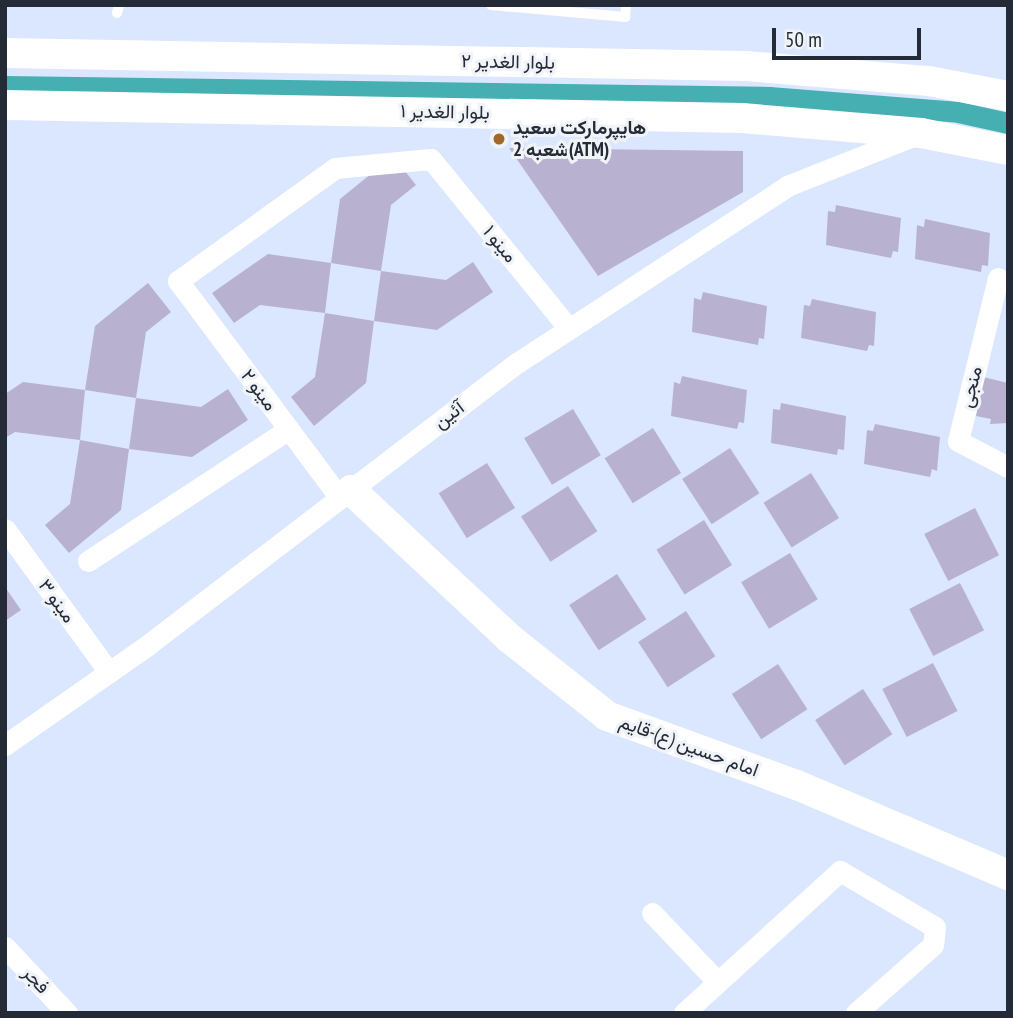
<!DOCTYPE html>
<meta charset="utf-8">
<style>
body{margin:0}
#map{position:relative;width:1013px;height:1018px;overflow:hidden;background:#dae7fe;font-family:"PT Sans Narrow",Vazirmatn,sans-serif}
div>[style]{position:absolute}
.canal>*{height:21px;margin:-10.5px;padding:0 10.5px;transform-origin:10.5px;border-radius:10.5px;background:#46afb2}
.building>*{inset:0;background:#b8b2d0;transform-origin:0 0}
.lane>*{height:10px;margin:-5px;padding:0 5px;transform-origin:5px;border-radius:5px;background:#fff}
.street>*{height:21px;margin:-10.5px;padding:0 10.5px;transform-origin:10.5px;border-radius:10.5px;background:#fff}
.secondary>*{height:30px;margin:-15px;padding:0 15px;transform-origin:15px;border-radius:15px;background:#fff}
.dots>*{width:19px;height:19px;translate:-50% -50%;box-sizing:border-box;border:4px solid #f0f4f9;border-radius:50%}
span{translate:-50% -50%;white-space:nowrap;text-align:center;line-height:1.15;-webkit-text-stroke:6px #f0f4f9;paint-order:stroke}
.street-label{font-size:19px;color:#252b36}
.poi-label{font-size:19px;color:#252b36;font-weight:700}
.left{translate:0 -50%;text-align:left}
.frame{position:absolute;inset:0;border:7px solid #252b36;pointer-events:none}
.scale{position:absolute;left:772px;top:28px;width:149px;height:32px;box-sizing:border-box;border:4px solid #252b36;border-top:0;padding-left:9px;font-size:21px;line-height:24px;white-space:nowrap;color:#252b36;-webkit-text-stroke:5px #f0f4f9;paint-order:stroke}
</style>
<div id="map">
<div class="canal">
<i style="left:5px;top:86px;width:764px;rotate:0.82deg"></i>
<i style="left:769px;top:97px;width:190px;rotate:4.5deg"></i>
<i style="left:958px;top:112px;width:51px;rotate:12.4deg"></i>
</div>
<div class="building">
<i style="clip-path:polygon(509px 148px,743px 151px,743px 192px,598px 276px)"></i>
<i style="clip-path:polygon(393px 156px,416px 185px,391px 205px,381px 271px,331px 263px,325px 313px,260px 305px,234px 323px,212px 293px,268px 254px,331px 263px,340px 199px)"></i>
<i style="clip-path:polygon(836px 205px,901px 218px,898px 252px,893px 251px,891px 258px,826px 245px,828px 211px,835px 212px)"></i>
<i style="clip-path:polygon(925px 219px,990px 233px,988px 266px,982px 265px,981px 272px,915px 259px,917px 225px,924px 227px)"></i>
<i style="clip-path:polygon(473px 262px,493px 292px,437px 330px,374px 321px,381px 271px,446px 280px)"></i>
<i style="clip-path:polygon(148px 283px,171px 312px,146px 332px,136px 398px,85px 390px,95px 326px)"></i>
<i style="clip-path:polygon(703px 292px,767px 306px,764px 339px,759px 338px,758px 345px,692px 332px,694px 298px,701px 300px)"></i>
<i style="clip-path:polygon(812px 299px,876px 312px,874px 346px,869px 345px,867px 351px,801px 338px,804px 305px,810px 306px)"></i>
<i style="clip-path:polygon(325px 313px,374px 321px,366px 383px,314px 426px,291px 397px,315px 377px)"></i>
<i style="clip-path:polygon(682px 376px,747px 390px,744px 423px,739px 422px,737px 429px,671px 416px,674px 382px,680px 384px)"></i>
<i style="clip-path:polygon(983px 377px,1008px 383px,1008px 423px,990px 424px,991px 419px,976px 416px)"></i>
<i style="clip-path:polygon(23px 382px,85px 390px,80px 440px,15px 432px,5px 438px,5px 394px)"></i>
<i style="clip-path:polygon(228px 389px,248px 420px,192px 457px,129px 449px,136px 398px,201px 407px)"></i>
<i style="clip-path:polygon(781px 403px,846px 416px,844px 450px,838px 449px,837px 455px,771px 443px,773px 409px,780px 410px)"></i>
<i style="left:573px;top:409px;width:54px;height:57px;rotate:59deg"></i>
<i style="clip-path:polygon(875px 424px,940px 437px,937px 471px,932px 469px,930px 477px,864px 464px,867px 430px,873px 431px)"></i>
<i style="left:653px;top:428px;width:53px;height:57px;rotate:58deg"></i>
<i style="clip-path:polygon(80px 440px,129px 449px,121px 510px,69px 553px,45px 525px,70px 504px)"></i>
<i style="left:730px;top:448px;width:54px;height:57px;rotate:57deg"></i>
<i style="left:487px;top:463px;width:53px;height:57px;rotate:58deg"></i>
<i style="left:811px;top:473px;width:53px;height:56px;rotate:58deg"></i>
<i style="left:568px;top:486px;width:54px;height:56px;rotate:57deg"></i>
<i style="left:975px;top:508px;width:53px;height:57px;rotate:63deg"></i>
<i style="left:704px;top:520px;width:53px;height:56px;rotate:58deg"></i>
<i style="left:790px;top:553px;width:54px;height:57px;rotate:59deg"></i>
<i style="left:617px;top:574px;width:54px;height:57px;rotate:57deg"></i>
<i style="left:960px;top:583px;width:53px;height:57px;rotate:63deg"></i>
<i style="clip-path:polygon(5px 587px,21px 610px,5px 621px)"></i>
<i style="left:686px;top:611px;width:54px;height:57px;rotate:57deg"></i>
<i style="left:933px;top:663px;width:54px;height:57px;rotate:63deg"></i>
<i style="left:778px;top:664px;width:54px;height:55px;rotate:57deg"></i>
<i style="left:863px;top:689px;width:54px;height:57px;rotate:57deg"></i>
</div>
<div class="lane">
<i style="left:491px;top:5px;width:135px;rotate:5.1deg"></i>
<i style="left:625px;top:17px;width:12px;rotate:-85deg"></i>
<i style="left:117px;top:13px;width:8px;rotate:-76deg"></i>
</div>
<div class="street">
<i style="left:998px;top:278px;width:168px;rotate:103.8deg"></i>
<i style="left:958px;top:441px;width:56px;rotate:27.5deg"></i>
<i style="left:340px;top:498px;width:271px;rotate:-126.7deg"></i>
<i style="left:178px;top:281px;width:193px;rotate:-35.7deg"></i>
<i style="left:335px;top:168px;width:96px;rotate:-5.4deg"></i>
<i style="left:431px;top:159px;width:219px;rotate:50.9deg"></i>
<i style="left:5px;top:529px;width:177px;rotate:54deg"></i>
<i style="left:88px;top:561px;width:240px;rotate:-33.3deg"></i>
<i style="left:5px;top:745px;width:176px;rotate:-35deg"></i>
<i style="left:149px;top:644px;width:463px;rotate:-37.4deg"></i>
<i style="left:517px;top:363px;width:323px;rotate:-33.2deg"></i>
<i style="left:787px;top:186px;width:139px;rotate:-21.6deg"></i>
<i style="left:652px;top:913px;width:95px;rotate:46.3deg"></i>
<i style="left:5px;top:947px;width:91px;rotate:46.8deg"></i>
<i style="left:684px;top:1013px;width:211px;rotate:-42.3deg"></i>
<i style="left:840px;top:871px;width:110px;rotate:30.5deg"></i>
<i style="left:935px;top:927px;width:18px;rotate:96deg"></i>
<i style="left:933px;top:945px;width:103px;rotate:138.6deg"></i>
</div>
<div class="secondary">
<i style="left:5px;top:53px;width:740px;rotate:1.01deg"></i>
<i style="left:745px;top:66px;width:185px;rotate:4.7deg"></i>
<i style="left:929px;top:81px;width:80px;rotate:10.8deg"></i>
<i style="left:5px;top:105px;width:737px;rotate:1.01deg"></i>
<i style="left:742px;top:118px;width:180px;rotate:4.8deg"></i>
<i style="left:921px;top:133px;width:89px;rotate:11.1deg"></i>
<i style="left:351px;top:490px;width:216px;rotate:43.1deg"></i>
<i style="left:509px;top:638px;width:125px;rotate:38.5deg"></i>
<i style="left:607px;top:716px;width:202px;rotate:20deg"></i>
<i style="left:797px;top:785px;width:229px;rotate:23.1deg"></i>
</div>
<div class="dots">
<i style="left:499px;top:139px;background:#a26828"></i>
</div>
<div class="street-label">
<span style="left:508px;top:62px;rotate:1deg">بلوار الغدیر ۲</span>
<span style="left:445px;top:112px;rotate:1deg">بلوار الغدیر ۱</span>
<span style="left:500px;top:244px;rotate:51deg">مینو ۱</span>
<span style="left:971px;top:387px;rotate:-76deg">منجی</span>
<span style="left:259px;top:390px;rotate:53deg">مینو ۲</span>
<span style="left:449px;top:415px;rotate:-37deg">آئین</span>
<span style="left:57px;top:601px;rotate:54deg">مینو ۳</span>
<span style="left:689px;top:746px;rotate:20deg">امام حسین (ع)-قایم</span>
<span style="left:36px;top:980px;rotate:47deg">فجر</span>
</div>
<div class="poi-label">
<span class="left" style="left:513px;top:139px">هایپرمارکت سعید<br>شعبه 2(ATM)</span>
</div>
<div class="frame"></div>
<div class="scale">50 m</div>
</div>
